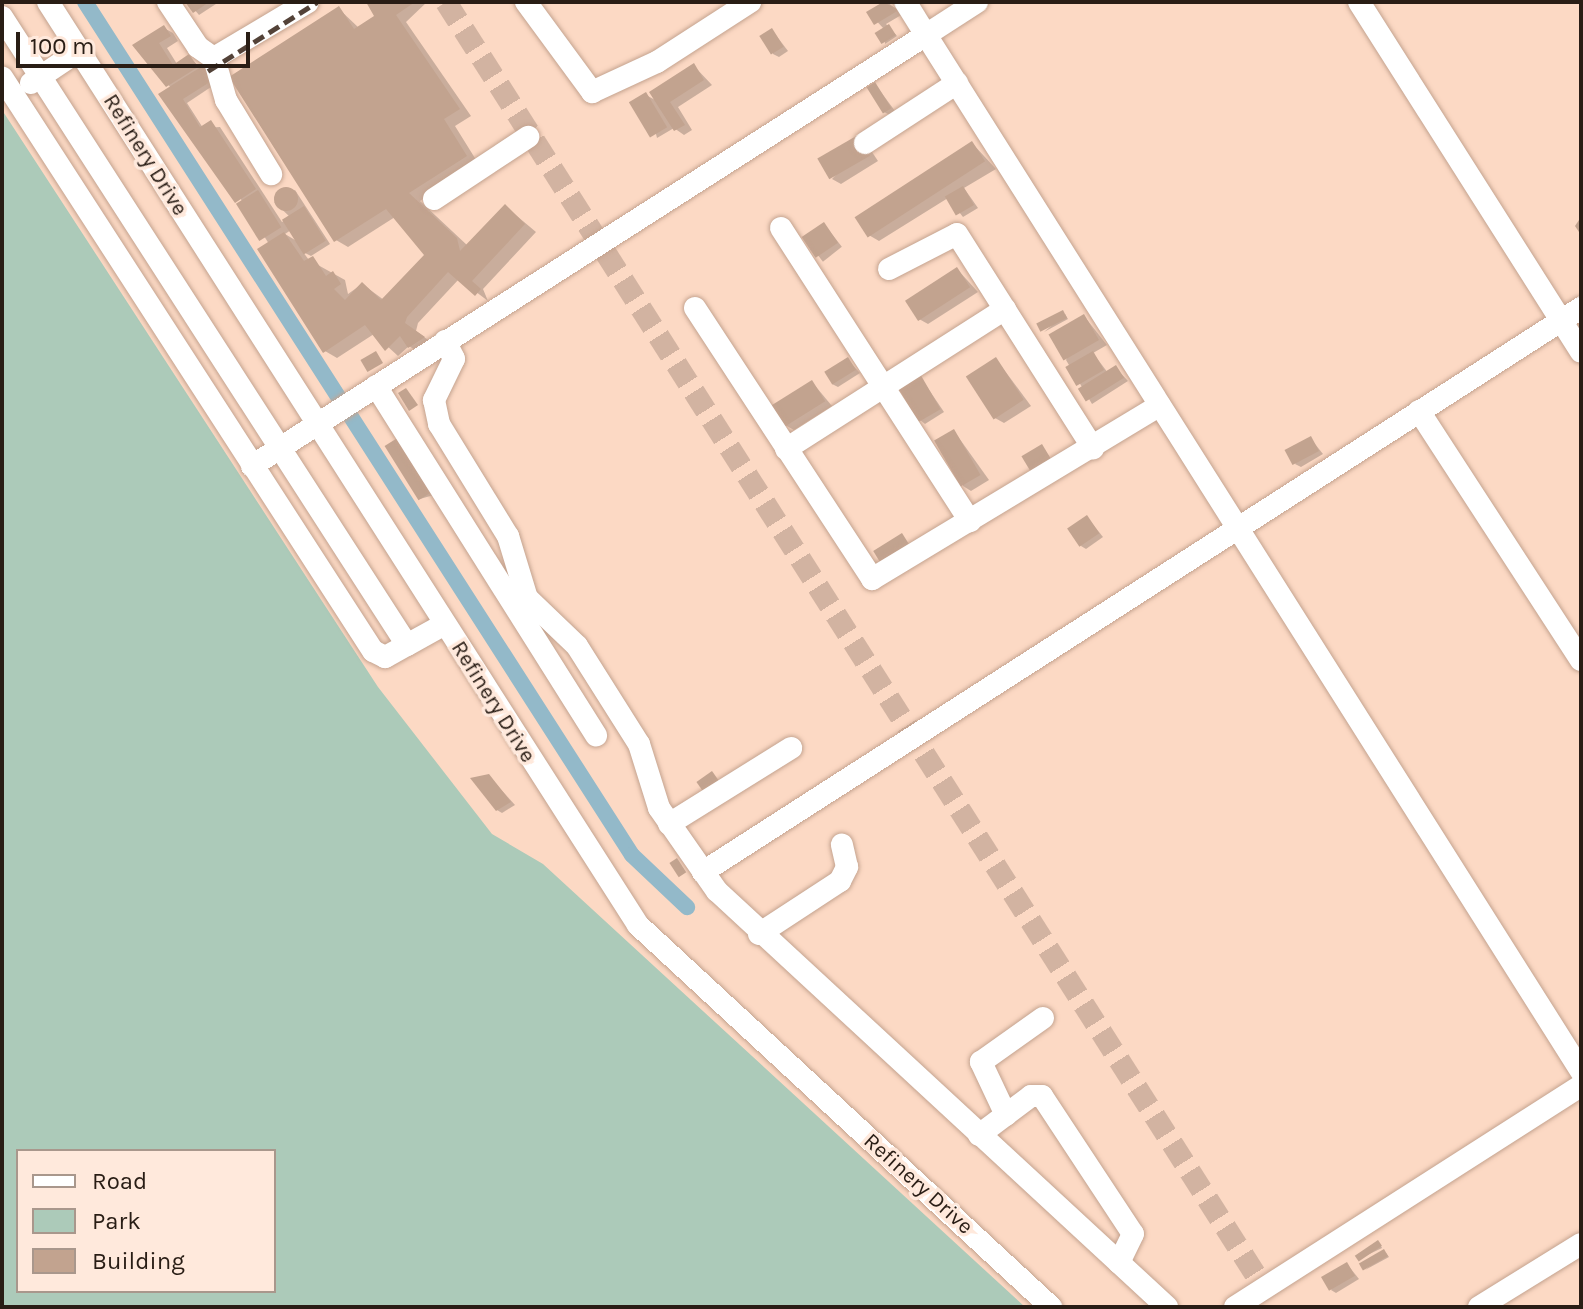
<!DOCTYPE html>
<style>
body{margin:0}
#map{position:relative;width:1583px;height:1309px;overflow:hidden;background:#fcd9c4;font-family:Karla,sans-serif}
div>[style]{position:absolute}
.green>*{inset:0;background:#accab9}
.shadow>*{inset:0;background:#0003;transform-origin:0 0}
.canal>*{height:16px;margin:-8px;padding:0 8px;transform-origin:8px;border-radius:8px;background:#93b9c9}
.building>*{inset:0;background:#c2a38f;transform-origin:0 0}
.round{border-radius:50%}
.minor-tunnel>*{height:22px;margin-top:-11px;transform-origin:0;background:repeating-linear-gradient(90deg,#d2b3a1 0 22px,transparent 0 33px)}
.roads{filter:drop-shadow(0 0 2px #c4a38f) drop-shadow(0 0 2px #c4a38f)}
.minor>*{height:22px;margin:-11px;padding:0 11px;transform-origin:11px;border-radius:11px;background:#fff}
.rail>*{height:5px;margin-top:-2.5px;transform-origin:0;background:repeating-linear-gradient(90deg,#534238 0 12px,transparent 0 18px)}
span{translate:-50% -50%;white-space:nowrap;text-align:center;line-height:1.15;-webkit-text-stroke:7px #ffe9dc;paint-order:stroke}
.street-label{font-size:22px;color:#291d15}
.frame{position:absolute;inset:0;border:4px solid #291d15;pointer-events:none}
.legend{position:absolute;left:16px;top:1149px;width:260px;height:144px;box-sizing:border-box;background:#ffe9dc;border:2px solid #a9978c;margin:0;padding:10px 14px;list-style:none;font-size:24px;color:#291d15}
.legend li{display:flex;align-items:center;gap:16px;height:40px}
.legend b{width:40px;border:2px solid #a9978c}
.scale{position:absolute;left:16px;top:32px;width:234px;height:36px;box-sizing:border-box;border:4px solid #291d15;border-top:0;padding-left:10px;font-size:24px;line-height:28px;white-space:nowrap;color:#291d15;-webkit-text-stroke:6px #ffe9dc;paint-order:stroke}
</style>
<div id="map">
<div class="green">
<i style="clip-path:polygon(evenodd,2px 110px,378px 687px,492px 834px,543px 864px,1025px 1307px,2px 1307px,2px 110px,18px 1151px,274px 1151px,274px 1291px,18px 1291px,18px 1151px)"></i>
</div>
<div class="shadow">
<i style="clip-path:polygon(188px 2px,219px 2px,199px 15px)"></i>
<i style="clip-path:polygon(evenodd,368px 2px,427px 2px,406px 22px,471px 116px,455px 126px,478px 163px,420px 201px,468px 246px,505px 206px,536px 232px,483px 289px,488px 301px,459px 279px,418px 323px,416px 331px,435px 345px,421px 354px,409px 346px,398px 356px,374px 334px,337px 358px,325px 351px,269px 244px,171px 88px,135px 46px,164px 28px,173px 33px,178px 41px,167px 48px,177px 64px,189px 57px,217px 83px,187px 103px,203px 128px,220px 127px,282px 222px,290px 217px,274px 202px,295px 190px,330px 244px,311px 256px,303px 252px,309px 260px,345px 280px,348px 294px,362px 284px,384px 300px,427px 255px,395px 217px,348px 247px,336px 240px,339px 9px,359px 28px,377px 16px,368px 2px,291px 230px,300px 243px,285px 234px,291px 230px)"></i>
<i style="clip-path:polygon(887px 2px,903px 14px,886px 24px,897px 36px,885px 44px,884px 29px,869px 13px)"></i>
<i style="clip-path:polygon(772px 30px,788px 51px,779px 57px,773px 54px)"></i>
<i style="clip-path:polygon(694px 66px,712px 85px,678px 107px,692px 130px,684px 135px,674px 128px,657px 138px,646px 95px,657px 101px)"></i>
<i style="clip-path:polygon(875px 84px,895px 111px,890px 115px,884px 112px)"></i>
<i style="clip-path:polygon(866px 143px,878px 161px,841px 184px,832px 179px)"></i>
<i style="clip-path:polygon(972px 143px,996px 169px,964px 188px,978px 208px,963px 217px,948px 198px,879px 241px,867px 234px)"></i>
<i style="left:824px;top:224px;width:29px;height:24px;rotate:52deg"></i>
<i style="clip-path:polygon(957px 269px,978px 292px,928px 324px,919px 319px)"></i>
<i style="clip-path:polygon(1065px 314px,1068px 319px,1044px 332px)"></i>
<i style="clip-path:polygon(1084px 316px,1107px 345px,1093px 353px,1108px 373px,1116px 368px,1128px 381px,1092px 404px,1066px 360px)"></i>
<i style="clip-path:polygon(996px 359px,1031px 406px,1004px 423px,995px 418px)"></i>
<i style="clip-path:polygon(848px 360px,860px 373px,838px 387px,832px 384px)"></i>
<i style="clip-path:polygon(919px 375px,944px 412px,925px 424px,920px 420px)"></i>
<i style="clip-path:polygon(812px 382px,832px 406px,794px 430px,785px 425px)"></i>
<i style="clip-path:polygon(954px 431px,989px 480px,971px 491px,963px 486px)"></i>
<i style="clip-path:polygon(1311px 439px,1323px 454px,1301px 467px,1295px 464px)"></i>
<i style="clip-path:polygon(387px 447px,437px 494px,420px 499px)"></i>
<i style="clip-path:polygon(1087px 517px,1103px 537px,1086px 549px,1081px 546px)"></i>
<i style="clip-path:polygon(489px 776px,515px 805px,502px 813px,497px 810px)"></i>
<i style="clip-path:polygon(1380px 1244px,1382px 1248px,1359px 1259px)"></i>
<i style="clip-path:polygon(1386px 1253px,1389px 1257px,1365px 1270px)"></i>
<i style="clip-path:polygon(1347px 1264px,1359px 1279px,1336px 1293px,1331px 1290px)"></i>
</div>
<div class="canal">
<i style="left:85px;top:2px;width:1013px;rotate:57.33deg"></i>
<i style="left:632px;top:855px;width:76px;rotate:43.4deg"></i>
</div>
<div class="building">
<i style="clip-path:polygon(185px 2px,209px 2px,193px 13px)"></i>
<i style="clip-path:polygon(366px 2px,415px 2px,396px 15px,460px 109px,444px 119px,467px 156px,409px 193px,457px 238px,460px 251px,505px 204px,525px 224px,472px 281px,481px 289px,475px 296px,448px 272px,407px 317px,405px 323px,425px 337px,408px 348px,400px 336px,385px 351px,365px 325px,323px 353px,257px 249px,284px 232px,304px 261px,313px 256px,326px 276px,333px 271px,341px 284px,334px 289px,345px 300px,362px 282px,381px 300px,424px 255px,386px 209px,334px 242px,229px 77px,339px 6px,354px 29px,374px 16px)"></i>
<i style="clip-path:polygon(883px 2px,899px 10px,874px 25px,866px 12px)"></i>
<i style="left:889px;top:24px;width:13px;height:17px;rotate:58deg"></i>
<i style="clip-path:polygon(164px 25px,171px 36px,159px 43px,173px 65px,189px 54px,198px 67px,166px 87px,132px 45px)"></i>
<i style="left:772px;top:28px;width:22px;height:15px;rotate:58deg"></i>
<i style="clip-path:polygon(694px 63px,704px 80px,670px 102px,685px 125px,674px 131px,649px 92px)"></i>
<i style="clip-path:polygon(204px 65px,213px 80px,183px 99px,200px 127px,211px 120px,256px 189px,235px 203px,158px 94px)"></i>
<i style="left:875px;top:82px;width:31px;height:10px;rotate:58deg"></i>
<i style="left:646px;top:92px;width:41px;height:20px;rotate:59deg"></i>
<i style="left:858px;top:135px;width:24px;height:47px;rotate:60deg"></i>
<i style="left:972px;top:141px;width:24px;height:140px;rotate:57deg"></i>
<i style="left:963px;top:186px;width:22px;height:21px;rotate:60deg"></i>
<i class="round" style="left:274px;top:187px;width:24px;height:24px"></i>
<i style="left:258px;top:190px;width:44px;height:26px;rotate:58deg"></i>
<i style="left:304px;top:206px;width:41px;height:26px;rotate:58deg"></i>
<i style="clip-path:polygon(1581px 217px,1581px 235px,1575px 226px)"></i>
<i style="left:824px;top:222px;width:25px;height:27px;rotate:56deg"></i>
<i style="left:957px;top:267px;width:24px;height:62px;rotate:57deg"></i>
<i style="left:1063px;top:310px;width:9px;height:30px;rotate:63deg"></i>
<i style="left:1084px;top:314px;width:30px;height:41px;rotate:60deg"></i>
<i style="left:376px;top:351px;width:14px;height:18px;rotate:60deg"></i>
<i style="left:1093px;top:351px;width:22px;height:32px;rotate:60deg"></i>
<i style="left:848px;top:357px;width:15px;height:28px;rotate:58deg"></i>
<i style="left:996px;top:357px;width:51px;height:36px;rotate:57deg"></i>
<i style="left:1116px;top:365px;width:15px;height:45px;rotate:58deg"></i>
<i style="left:919px;top:372px;width:43px;height:26px;rotate:60deg"></i>
<i style="left:812px;top:380px;width:25px;height:48px;rotate:58deg"></i>
<i style="clip-path:polygon(406px 388px,418px 405px,409px 411px,398px 393px)"></i>
<i style="left:954px;top:429px;width:53px;height:23px;rotate:60deg"></i>
<i style="left:1311px;top:436px;width:17px;height:30px;rotate:62deg"></i>
<i style="left:399px;top:437px;width:64px;height:17px;rotate:58deg"></i>
<i style="left:1042px;top:444px;width:21px;height:24px;rotate:59deg"></i>
<i style="left:1087px;top:515px;width:22px;height:24px;rotate:56deg"></i>
<i style="left:902px;top:533px;width:15px;height:34px;rotate:58deg"></i>
<i style="left:712px;top:771px;width:12px;height:19px;rotate:55deg"></i>
<i style="clip-path:polygon(489px 774px,511px 802px,496px 811px,470px 778px)"></i>
<i style="left:677px;top:858px;width:17px;height:9px;rotate:57deg"></i>
<i style="left:1378px;top:1240px;width:7px;height:28px;rotate:56deg"></i>
<i style="left:1384px;top:1249px;width:8px;height:29px;rotate:60deg"></i>
<i style="left:1347px;top:1262px;width:16px;height:30px;rotate:60deg"></i>
</div>
<div class="minor-tunnel">
<i style="left:446px;top:2px;width:1524px;rotate:57.54deg"></i>
</div>
<div class="roads">
<div class="minor">
<i style="left:48px;top:2px;width:1095px;rotate:57.41deg"></i>
<i style="left:638px;top:925px;width:563px;rotate:42.77deg"></i>
<i style="left:168px;top:2px;width:54px;rotate:56.3deg"></i>
<i style="left:198px;top:47px;width:19px;rotate:35deg"></i>
<i style="left:214px;top:58px;width:109px;rotate:-30.8deg"></i>
<i style="left:526px;top:2px;width:112px;rotate:53.7deg"></i>
<i style="left:592px;top:92px;width:72px;rotate:-24.8deg"></i>
<i style="left:657px;top:62px;width:111px;rotate:-32.8deg"></i>
<i style="left:977px;top:2px;width:61px;rotate:147.1deg"></i>
<i style="left:926px;top:35px;width:1226px;rotate:57.7deg"></i>
<i style="left:1359px;top:2px;width:414px;rotate:57.6deg"></i>
<i style="left:2px;top:17px;width:747px;rotate:57.18deg"></i>
<i style="left:407px;top:645px;width:25px;rotate:151deg"></i>
<i style="left:385px;top:657px;width:13px;rotate:-153deg"></i>
<i style="left:373px;top:651px;width:683px;rotate:-122.88deg"></i>
<i style="left:214px;top:58px;width:44px;rotate:74.1deg"></i>
<i style="left:226px;top:100px;width:87px;rotate:58.7deg"></i>
<i style="left:31px;top:83px;width:59px;rotate:-34deg"></i>
<i style="left:865px;top:143px;width:110px;rotate:-33.1deg"></i>
<i style="left:434px;top:199px;width:113px;rotate:-33.4deg"></i>
<i style="left:781px;top:228px;width:349px;rotate:57.2deg"></i>
<i style="left:889px;top:269px;width:76px;rotate:-27.2deg"></i>
<i style="left:957px;top:234px;width:254px;rotate:57.6deg"></i>
<i style="left:695px;top:308px;width:324px;rotate:56.8deg"></i>
<i style="left:872px;top:579px;width:336px;rotate:-31.1deg"></i>
<i style="left:445px;top:341px;width:20px;rotate:63deg"></i>
<i style="left:454px;top:359px;width:46px;rotate:116deg"></i>
<i style="left:434px;top:400px;width:25px;rotate:78deg"></i>
<i style="left:439px;top:424px;width:132px;rotate:58.4deg"></i>
<i style="left:508px;top:536px;width:65px;rotate:73deg"></i>
<i style="left:527px;top:598px;width:69px;rotate:43.8deg"></i>
<i style="left:577px;top:646px;width:116px;rotate:57.7deg"></i>
<i style="left:639px;top:744px;width:67px;rotate:72.6deg"></i>
<i style="left:659px;top:808px;width:101px;rotate:55.1deg"></i>
<i style="left:717px;top:891px;width:613px;rotate:42.75deg"></i>
<i style="left:376px;top:386px;width:413px;rotate:57.8deg"></i>
<i style="left:1419px;top:411px;width:297px;rotate:57deg"></i>
<i style="left:786px;top:449px;width:260px;rotate:-32.6deg"></i>
<i style="left:252px;top:466px;width:800px;rotate:-32.6deg"></i>
<i style="left:926px;top:35px;width:39px;rotate:-122deg"></i>
<i style="left:407px;top:645px;width:43px;rotate:-28.9deg"></i>
<i style="left:669px;top:824px;width:144px;rotate:-31.9deg"></i>
<i style="left:703px;top:872px;width:1044px;rotate:-32.72deg"></i>
<i style="left:759px;top:934px;width:97px;rotate:-33.2deg"></i>
<i style="left:840px;top:881px;width:16px;rotate:-63deg"></i>
<i style="left:847px;top:867px;width:23px;rotate:-103deg"></i>
<i style="left:1006px;top:1115px;width:59px;rotate:-115.3deg"></i>
<i style="left:981px;top:1062px;width:76px;rotate:-35.4deg"></i>
<i style="left:979px;top:1135px;width:65px;rotate:-36.9deg"></i>
<i style="left:1031px;top:1096px;width:11px"></i>
<i style="left:1042px;top:1096px;width:165px;rotate:56.6deg"></i>
<i style="left:1133px;top:1234px;width:32px;rotate:116deg"></i>
<i style="left:1235px;top:1307px;width:411px;rotate:-32.6deg"></i>
<i style="left:1479px;top:1307px;width:120px;rotate:-31.7deg"></i>
</div>
</div>
<div class="rail">
<i style="left:208px;top:71px;width:129px;rotate:-32.3deg"></i>
</div>
<div class="street-label">
<span style="left:145px;top:155px;rotate:58deg">Refinery Drive</span>
<span style="left:493px;top:702px;rotate:58deg">Refinery Drive</span>
<span style="left:918px;top:1184px;rotate:42deg">Refinery Drive</span>
</div>
<div class="frame"></div>
<ul class="legend">
<li><b style="height:10px;background:#fff"></b>Road</li>
<li><b style="height:22px;background:#accab9"></b>Park</li>
<li><b style="height:22px;background:#c2a38f"></b>Building</li>
</ul>
<div class="scale">100 m</div>
</div>
